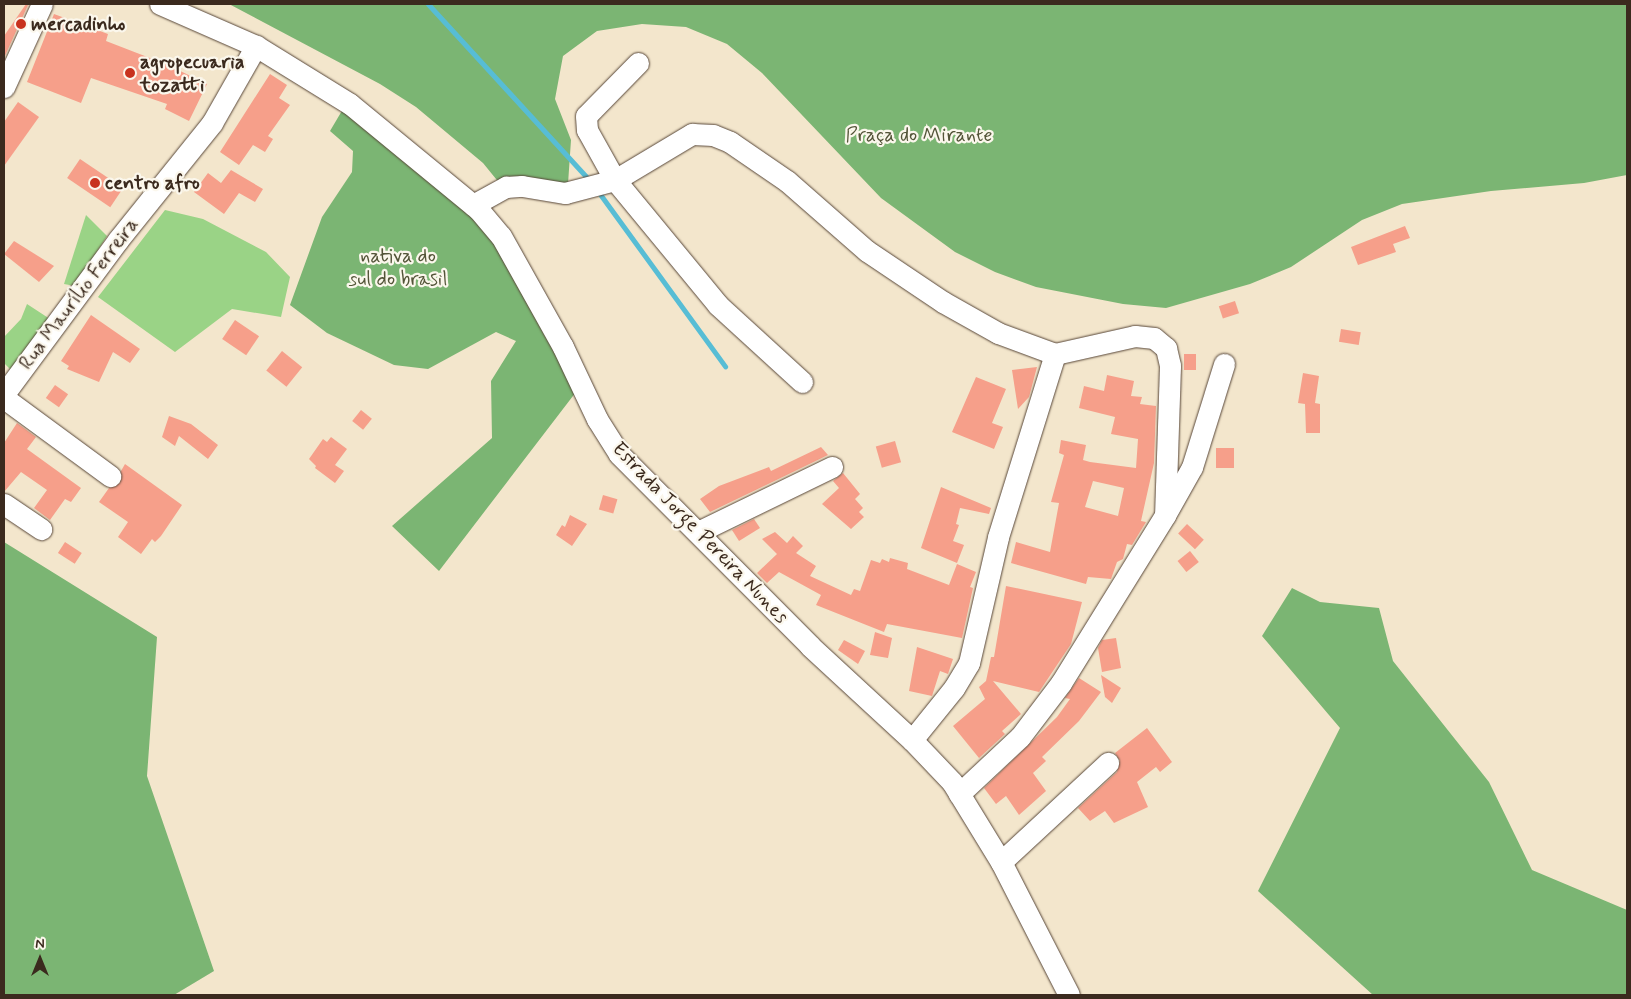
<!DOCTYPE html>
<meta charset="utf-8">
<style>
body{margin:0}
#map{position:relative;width:1631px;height:999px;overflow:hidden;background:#f3e6cc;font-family:Mynerve,sans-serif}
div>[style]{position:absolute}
.green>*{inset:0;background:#9ad386}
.forest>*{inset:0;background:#7bb573}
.stream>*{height:5px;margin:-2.5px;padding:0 2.5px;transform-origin:2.5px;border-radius:2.5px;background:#57bdd5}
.building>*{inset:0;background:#f69f8a;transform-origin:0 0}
.roads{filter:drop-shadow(0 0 1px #574638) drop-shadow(0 0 1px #574638)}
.minor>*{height:21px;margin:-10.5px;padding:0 10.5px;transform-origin:10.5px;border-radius:10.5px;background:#fff}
.dots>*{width:14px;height:14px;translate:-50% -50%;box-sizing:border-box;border:2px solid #fbf7ec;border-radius:50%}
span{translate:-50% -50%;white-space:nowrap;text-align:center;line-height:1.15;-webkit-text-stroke:4.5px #fbf7ec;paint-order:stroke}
.poi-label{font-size:20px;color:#3b2a1e;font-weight:700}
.left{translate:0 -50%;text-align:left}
.park-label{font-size:20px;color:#535438}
.street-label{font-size:20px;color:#3b2a1e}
.frame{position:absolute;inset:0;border:5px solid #3b2a1e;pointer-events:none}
.north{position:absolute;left:15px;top:934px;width:50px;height:50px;-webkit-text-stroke:4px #fbf7ec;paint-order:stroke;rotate:0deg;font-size:14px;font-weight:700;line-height:20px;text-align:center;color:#3b2a1e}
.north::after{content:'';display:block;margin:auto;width:18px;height:22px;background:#3b2a1e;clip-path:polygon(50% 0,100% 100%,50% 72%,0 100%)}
</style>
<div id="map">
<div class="green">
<i style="clip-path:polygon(165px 210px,203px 219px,266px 252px,290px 277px,281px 317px,232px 309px,175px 352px,98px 297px)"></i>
<i style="clip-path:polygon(86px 215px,107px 236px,75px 286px,64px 284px)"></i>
<i style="clip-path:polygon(27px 304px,53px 321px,11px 370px,4px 363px,4px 337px,21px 319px)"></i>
</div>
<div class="forest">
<i style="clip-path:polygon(229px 4px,1627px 4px,1627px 175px,1584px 183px,1491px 191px,1402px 204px,1362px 220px,1291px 267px,1250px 284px,1166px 308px,1123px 304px,1036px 287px,995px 272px,955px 252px,881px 198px,762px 73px,727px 44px,686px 27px,642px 24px,597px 31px,563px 56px,555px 99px,571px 140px,568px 184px,505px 190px,483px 163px,416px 107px,380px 84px)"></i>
<i style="clip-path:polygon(343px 109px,484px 226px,576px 392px,439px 571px,392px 526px,492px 438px,491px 381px,516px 341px,496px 332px,428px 369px,394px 365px,327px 333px,290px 305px,322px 217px,352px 172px,353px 151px,330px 131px)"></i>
<i style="clip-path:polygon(4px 542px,157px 637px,147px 776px,214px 971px,174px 995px,4px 995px)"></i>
<i style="clip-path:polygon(1292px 588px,1320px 602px,1379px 608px,1393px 661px,1489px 782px,1532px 870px,1627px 910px,1627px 995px,1373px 995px,1258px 891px,1340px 728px,1262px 636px)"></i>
</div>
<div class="stream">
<i style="left:428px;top:4px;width:239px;rotate:47.5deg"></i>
<i style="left:597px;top:190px;width:218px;rotate:54deg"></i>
</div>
<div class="building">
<i style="clip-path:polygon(26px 4px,28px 5px,4px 58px,4px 36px)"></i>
<i style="clip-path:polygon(54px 14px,108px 34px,106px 41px,168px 65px,207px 84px,189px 121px,165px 109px,167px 104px,91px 78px,81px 103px,27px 82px)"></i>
<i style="clip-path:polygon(270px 74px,287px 85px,279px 98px,290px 105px,268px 136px,273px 139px,265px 152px,253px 145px,239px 165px,220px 152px)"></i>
<i style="clip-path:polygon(18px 102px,39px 117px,4px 166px,4px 122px)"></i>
<i style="left:80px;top:159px;width:52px;height:23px;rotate:34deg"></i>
<i style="clip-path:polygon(231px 170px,263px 189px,255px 202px,239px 193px,224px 214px,194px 192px,208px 173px,221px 183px)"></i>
<i style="clip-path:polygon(1405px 226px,1410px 238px,1393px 244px,1396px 252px,1358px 265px,1351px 247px)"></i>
<i style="clip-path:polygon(14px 241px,54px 266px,39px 282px,4px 254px)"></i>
<i style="left:1235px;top:301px;width:13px;height:17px;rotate:72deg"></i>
<i style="clip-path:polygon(91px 315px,140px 349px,130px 363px,113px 352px,99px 382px,67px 369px,69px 366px,61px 361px)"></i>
<i style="left:235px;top:320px;width:29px;height:23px;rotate:34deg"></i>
<i style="left:1341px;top:329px;width:20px;height:13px;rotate:9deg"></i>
<i style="left:282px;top:351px;width:26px;height:25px;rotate:39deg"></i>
<i style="left:1184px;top:354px;width:12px;height:16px"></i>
<i style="clip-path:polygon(1037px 367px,1029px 397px,1018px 409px,1012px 370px)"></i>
<i style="clip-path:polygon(1303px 373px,1319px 376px,1315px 403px,1320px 404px,1320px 433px,1306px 433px,1305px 404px,1298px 403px)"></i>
<i style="clip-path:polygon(evenodd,1107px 375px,1134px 381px,1131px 396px,1142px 397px,1140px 404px,1156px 406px,1154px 463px,1141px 521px,1146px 522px,1132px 545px,1127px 544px,1123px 559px,1117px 562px,1111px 579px,1088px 577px,1086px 584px,1011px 563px,1016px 542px,1050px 552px,1059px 503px,1051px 502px,1064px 455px,1059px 453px,1061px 440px,1086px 445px,1083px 460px,1090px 462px,1136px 468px,1138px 439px,1111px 434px,1115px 417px,1079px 408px,1084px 386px,1104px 391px,1107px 375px,1093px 481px,1124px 488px,1118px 516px,1085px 507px,1093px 481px)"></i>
<i style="clip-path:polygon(976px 377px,1006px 389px,992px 423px,1003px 427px,994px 449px,952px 432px)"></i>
<i style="left:55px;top:385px;width:16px;height:16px;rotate:35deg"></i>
<i style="left:361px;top:410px;width:14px;height:14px;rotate:39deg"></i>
<i style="clip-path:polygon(169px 416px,191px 424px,218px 445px,208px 459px,179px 436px,175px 446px,162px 437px)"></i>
<i style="clip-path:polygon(17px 423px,36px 437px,27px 449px,81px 488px,71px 502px,65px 499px,50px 520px,34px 508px,47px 490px,21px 472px,4px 492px,4px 443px)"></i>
<i style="clip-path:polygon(331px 437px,347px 449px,335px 465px,344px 471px,335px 483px,315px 468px,316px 466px,309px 459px,323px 439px,327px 442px)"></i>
<i style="left:895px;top:441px;width:22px;height:20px;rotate:74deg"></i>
<i style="clip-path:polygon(821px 447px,828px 455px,710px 512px,700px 499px,719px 486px,769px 467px,771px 471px)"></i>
<i style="left:1234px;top:448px;width:20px;height:18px;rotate:90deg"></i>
<i style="clip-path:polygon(125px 464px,182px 505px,161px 536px,155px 542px,152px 539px,141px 554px,118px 537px,128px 522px,99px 502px,109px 488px,120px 483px,121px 471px)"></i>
<i style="clip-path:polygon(843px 473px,860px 494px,855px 499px,863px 508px,859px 512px,864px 517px,851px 529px,822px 504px,839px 488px,833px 481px)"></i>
<i style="clip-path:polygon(941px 487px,991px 508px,989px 514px,960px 508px,956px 524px,959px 525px,953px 541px,964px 545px,957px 563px,921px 548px)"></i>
<i style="left:603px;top:495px;width:15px;height:15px;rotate:16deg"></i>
<i style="clip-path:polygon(570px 515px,587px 524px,572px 546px,556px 535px,562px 525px,565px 527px)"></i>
<i style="clip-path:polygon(754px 519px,760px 528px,739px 541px,732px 530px)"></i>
<i style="left:1187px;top:524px;width:23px;height:13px;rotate:43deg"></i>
<i style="clip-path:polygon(775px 532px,787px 543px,793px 536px,803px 546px,796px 553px,816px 566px,810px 576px,851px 595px,854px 589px,860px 591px,871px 560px,880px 563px,882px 559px,889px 562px,890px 558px,908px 563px,907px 569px,949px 585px,957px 564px,976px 572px,970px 587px,973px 588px,962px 638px,887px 624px,884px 632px,816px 605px,821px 595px,779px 572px,767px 583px,757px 573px,777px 554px,762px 539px)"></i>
<i style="left:65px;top:542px;width:20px;height:13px;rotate:33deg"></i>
<i style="left:1190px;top:551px;width:14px;height:16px;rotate:51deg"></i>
<i style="clip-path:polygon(1006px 586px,1082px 602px,1071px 644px,1039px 692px,993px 681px,1021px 714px,1002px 731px,1005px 734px,979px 758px,953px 726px,985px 699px,979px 687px,986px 681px,991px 657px,994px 657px)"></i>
<i style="clip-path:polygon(875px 632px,892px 638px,888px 658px,870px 655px)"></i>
<i style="clip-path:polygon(1116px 638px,1121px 668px,1102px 672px,1098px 648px,1102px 640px)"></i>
<i style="clip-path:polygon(844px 640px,865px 651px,858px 664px,838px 650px)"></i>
<i style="clip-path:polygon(917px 647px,953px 659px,948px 674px,940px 671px,932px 696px,909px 691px)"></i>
<i style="clip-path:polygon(1101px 675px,1121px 688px,1112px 703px,1105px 697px)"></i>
<i style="clip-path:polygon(1079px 678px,1101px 692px,1079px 721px,1042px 757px,1046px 761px,1033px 773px,1046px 791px,1019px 815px,1006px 796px,996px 804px,984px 788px,1057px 717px,1070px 699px,1065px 698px)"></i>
<i style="clip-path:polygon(1147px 728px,1172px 762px,1160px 772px,1156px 767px,1137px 782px,1148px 807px,1114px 823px,1105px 811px,1090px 821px,1078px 808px,1117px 772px,1120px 761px,1115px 753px)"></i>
</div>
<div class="roads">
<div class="minor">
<i style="left:160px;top:4px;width:105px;rotate:23.6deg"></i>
<i style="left:256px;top:46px;width:110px;rotate:31.7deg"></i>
<i style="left:350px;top:104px;width:166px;rotate:39.4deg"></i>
<i style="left:478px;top:209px;width:35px;rotate:50deg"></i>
<i style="left:501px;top:236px;width:127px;rotate:60.8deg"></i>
<i style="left:563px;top:347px;width:80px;rotate:64.7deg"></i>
<i style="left:597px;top:419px;width:41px;rotate:57.8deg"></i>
<i style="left:619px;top:454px;width:271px;rotate:45.1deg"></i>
<i style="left:810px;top:646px;width:139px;rotate:42.7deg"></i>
<i style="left:912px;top:740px;width:58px;rotate:46.4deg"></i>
<i style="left:952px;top:782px;width:94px;rotate:58.5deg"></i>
<i style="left:1001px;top:862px;width:149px;rotate:62.9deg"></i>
<i style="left:638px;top:63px;width:74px;rotate:134.5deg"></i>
<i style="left:586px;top:116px;width:14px;rotate:86deg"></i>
<i style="left:587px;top:130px;width:57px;rotate:60.8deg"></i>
<i style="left:615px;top:180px;width:90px;rotate:-30.9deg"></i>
<i style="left:692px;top:134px;width:21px;rotate:3deg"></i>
<i style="left:713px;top:135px;width:18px;rotate:22deg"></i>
<i style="left:730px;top:142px;width:69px;rotate:34.4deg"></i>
<i style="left:787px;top:181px;width:106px;rotate:41.2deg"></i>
<i style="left:867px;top:251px;width:92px;rotate:33.9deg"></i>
<i style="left:943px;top:302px;width:63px;rotate:29.4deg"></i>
<i style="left:998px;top:333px;width:61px;rotate:20.2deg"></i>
<i style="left:4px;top:87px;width:91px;rotate:-65.4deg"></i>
<i style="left:473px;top:205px;width:38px;rotate:-29deg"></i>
<i style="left:506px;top:187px;width:16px;rotate:-4deg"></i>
<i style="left:522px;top:186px;width:44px;rotate:9.2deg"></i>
<i style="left:565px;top:193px;width:52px;rotate:-14.6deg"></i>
<i style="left:615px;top:180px;width:162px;rotate:50.5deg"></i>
<i style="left:718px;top:305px;width:114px;rotate:42.5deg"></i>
<i style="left:4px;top:394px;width:192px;rotate:-53.5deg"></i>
<i style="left:118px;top:240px;width:150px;rotate:-51.2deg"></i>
<i style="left:212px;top:123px;width:89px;rotate:-60.3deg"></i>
<i style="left:4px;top:398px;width:132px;rotate:36.3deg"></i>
<i style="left:4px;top:504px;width:45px;rotate:34deg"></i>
<i style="left:698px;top:532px;width:149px;rotate:-25.9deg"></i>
<i style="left:912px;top:740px;width:67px;rotate:-51.1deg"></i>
<i style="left:954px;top:688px;width:29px;rotate:-59deg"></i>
<i style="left:969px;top:663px;width:129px;rotate:-77deg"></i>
<i style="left:998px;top:537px;width:192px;rotate:-72.7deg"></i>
<i style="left:1055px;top:354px;width:82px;rotate:-12.7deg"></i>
<i style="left:1135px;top:336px;width:19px;rotate:6deg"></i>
<i style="left:1154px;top:338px;width:16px;rotate:40deg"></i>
<i style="left:1166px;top:348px;width:18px;rotate:77deg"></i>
<i style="left:1170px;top:366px;width:149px;rotate:91.9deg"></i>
<i style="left:959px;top:794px;width:83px;rotate:-43.1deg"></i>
<i style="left:1020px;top:737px;width:68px;rotate:-52.8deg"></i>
<i style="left:1061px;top:683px;width:198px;rotate:-58.2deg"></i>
<i style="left:1165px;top:515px;width:55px;rotate:-60.6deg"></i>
<i style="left:1192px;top:467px;width:108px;rotate:-72.7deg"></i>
<i style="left:1001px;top:862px;width:146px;rotate:-42.8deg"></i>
</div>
</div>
<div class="dots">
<i style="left:21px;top:24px;background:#c8321e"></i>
<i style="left:130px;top:73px;background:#c8321e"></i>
<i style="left:95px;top:183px;background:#c8321e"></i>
</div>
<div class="poi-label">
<span class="left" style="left:31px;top:24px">mercadinho</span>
<span class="left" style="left:140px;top:74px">agropecuaria<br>tozatti</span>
<span class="left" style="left:105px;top:183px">centro afro</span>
</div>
<div class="park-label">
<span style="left:919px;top:135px">Praça do Mirante</span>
<span style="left:398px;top:268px">nativa do<br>sul do brasil</span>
</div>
<div class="street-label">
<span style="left:79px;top:294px;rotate:-53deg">Rua Maurílio Ferreira</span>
<span style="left:700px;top:533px;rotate:46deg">Estrada Jorge Pereira Nunes</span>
</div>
<div class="frame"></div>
<div class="north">N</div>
</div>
